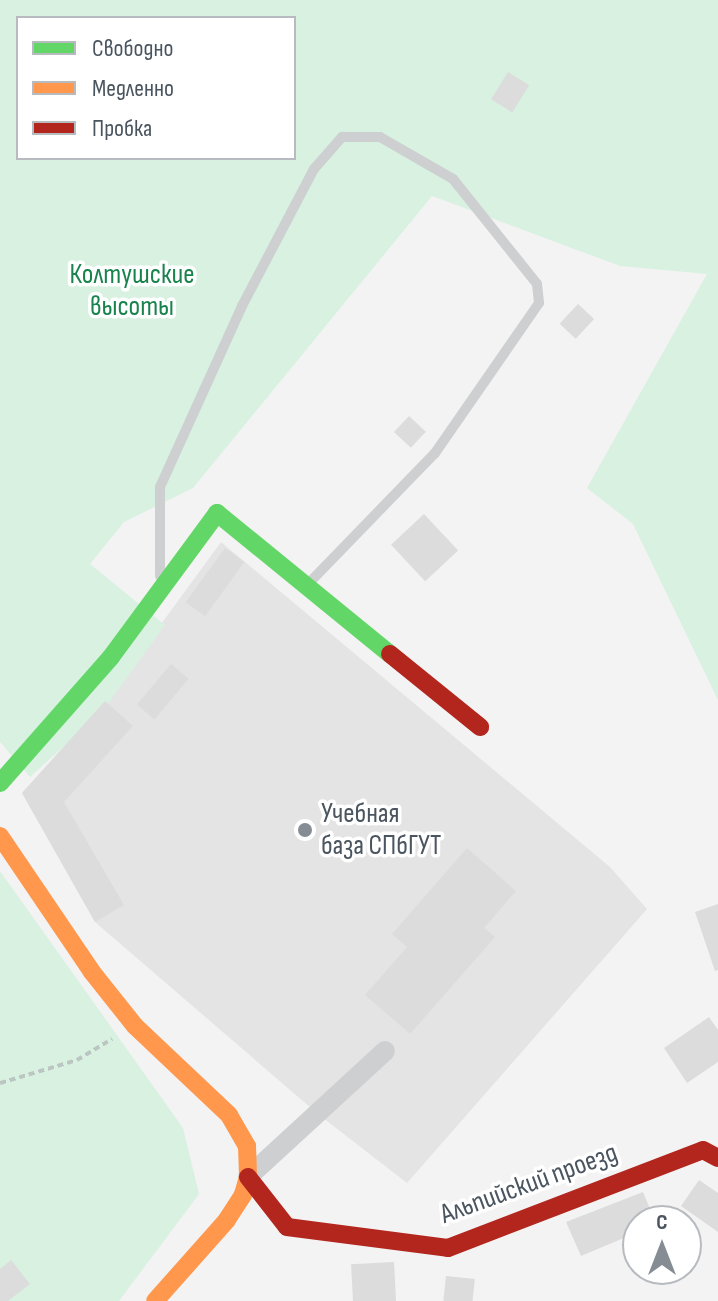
<!DOCTYPE html>
<meta charset="utf-8">
<style>
body{margin:0}
#map{position:relative;width:718px;height:1301px;overflow:hidden;background:#f3f3f3;font-family:"Sofia Sans Condensed",sans-serif}
div>[style]{position:absolute}
.education>*{inset:0;background:#e5e4e5}
.green>*{inset:0;background:#d8f1e1}
.building>*{inset:0;background:#dcdcdd;transform-origin:0 0}
.path>*{height:4px;margin-top:-2px;transform-origin:0;background:repeating-linear-gradient(90deg,#bbc6c3 0 6px,transparent 0 10px)}
.lane>*{height:10px;margin:-5px;padding:0 5px;transform-origin:5px;border-radius:5px;background:#cdcfd1}
.street>*{height:20px;margin:-10px;padding:0 10px;transform-origin:10px;border-radius:10px;background:#cdcfd1}
.fast>*{height:18px;margin:-9px;padding:0 9px;transform-origin:9px;border-radius:9px;background:#63d668}
.slow>*{height:18px;margin:-9px;padding:0 9px;transform-origin:9px;border-radius:9px;background:#ff974d}
.jam>*{height:18px;margin:-9px;padding:0 9px;transform-origin:9px;border-radius:9px;background:#b3261e}
.dots>*{width:22px;height:22px;translate:-50% -50%;box-sizing:border-box;border:4px solid #fff;border-radius:50%}
span{translate:-50% -50%;white-space:nowrap;text-align:center;line-height:1.15;-webkit-text-stroke:7px #fff;paint-order:stroke}
.park-label{font-size:28px;color:#18834c}
.poi-label{font-size:28px;color:#4a5560}
.left{translate:0 -50%;text-align:left}
.street-label{font-size:28px;color:#4a5560}
.legend{position:absolute;left:16px;top:16px;width:280px;height:144px;box-sizing:border-box;background:#fff;border:2px solid #b7bbbf;margin:0;padding:10px 14px;list-style:none;font-size:24px;color:#4a5560}
.legend li{display:flex;align-items:center;gap:16px;height:40px}
.legend b{width:40px;border:2px solid #b7bbbf}
.north{position:absolute;left:622px;top:1205px;width:80px;height:80px;box-sizing:border-box;background:#fff;border:2px solid #b7bbbf;border-radius:50%;rotate:0deg;font-size:22px;font-weight:700;line-height:32px;text-align:center;color:#4a5560}
.north::after{content:'';display:block;margin:auto;width:28px;height:36px;background:#858c93;clip-path:polygon(50% 0,100% 100%,50% 72%,0 100%)}
</style>
<div id="map">
<div class="education">
<i style="clip-path:polygon(221px 542px,610px 867px,647px 909px,407px 1183px,318px 1114px,95px 922px,22px 793px,105px 701px)"></i>
</div>
<div class="green">
<i style="clip-path:polygon(evenodd,0 0,718px 0,718px 700px,633px 524px,587px 488px,707px 274px,620px 266px,432px 196px,193px 488px,124px 522px,90px 564px,165px 625px,102px 712px,30px 777px,0 742px,0 0,18px 18px,294px 18px,294px 158px,18px 158px,18px 18px)"></i>
<i style="clip-path:polygon(0 871px,183px 1128px,199px 1194px,119px 1301px,0 1301px)"></i>
</div>
<div class="building">
<i style="left:508px;top:72px;width:25px;height:32px;rotate:32deg"></i>
<i style="left:578px;top:304px;width:22px;height:27px;rotate:43deg"></i>
<i style="left:409px;top:416px;width:23px;height:22px;rotate:43deg"></i>
<i style="left:424px;top:514px;width:50px;height:45px;rotate:47deg"></i>
<i style="left:225px;top:548px;width:24px;height:67px;rotate:36deg"></i>
<i style="left:171px;top:664px;width:23px;height:53px;rotate:40deg"></i>
<i style="clip-path:polygon(105px 701px,133px 726px,64px 802px,124px 905px,95px 922px,22px 793px)"></i>
<i style="clip-path:polygon(467px 848px,516px 891px,484px 928px,495px 937px,410px 1034px,365px 995px,407px 947px,392px 934px)"></i>
<i style="clip-path:polygon(718px 904px,718px 970px,715px 971px,695px 912px)"></i>
<i style="clip-path:polygon(709px 1017px,718px 1030px,718px 1062px,687px 1083px,664px 1048px)"></i>
<i style="clip-path:polygon(699px 1180px,718px 1193px,718px 1232px,681px 1206px)"></i>
<i style="clip-path:polygon(643px 1192px,655px 1221px,638px 1221px,638px 1232px,581px 1256px,566px 1222px)"></i>
<i style="clip-path:polygon(11px 1260px,30px 1284px,8px 1301px,0 1301px,0 1269px)"></i>
<i style="left:394px;top:1262px;width:39px;height:43px;rotate:87deg"></i>
<i style="left:446px;top:1276px;width:29px;height:25px;rotate:6deg"></i>
</div>
<div class="path">
<i style="left:0;top:1083px;width:80px;rotate:-16.6deg"></i>
<i style="left:77px;top:1060px;width:41px;rotate:-31deg"></i>
</div>
<div class="lane">
<i style="left:160px;top:576px;width:89px;rotate:-90deg"></i>
<i style="left:160px;top:487px;width:199px;rotate:-65.6deg"></i>
<i style="left:242px;top:306px;width:155px;rotate:-62.3deg"></i>
<i style="left:314px;top:169px;width:43px;rotate:-48.8deg"></i>
<i style="left:342px;top:137px;width:38px"></i>
<i style="left:380px;top:137px;width:84px;rotate:29.9deg"></i>
<i style="left:453px;top:179px;width:134px;rotate:51.3deg"></i>
<i style="left:537px;top:284px;width:19px;rotate:84deg"></i>
<i style="left:539px;top:303px;width:183px;rotate:124.7deg"></i>
<i style="left:435px;top:453px;width:181px;rotate:134.1deg"></i>
</div>
<div class="street">
<i style="left:248px;top:1177px;width:186px;rotate:-42.6deg"></i>
</div>
<div class="fast">
<i style="left:0;top:783px;width:168px;rotate:-48.6deg"></i>
<i style="left:111px;top:657px;width:179px;rotate:-53.6deg"></i>
<i style="left:217px;top:513px;width:223px;rotate:39.2deg"></i>
</div>
<div class="slow">
<i style="left:0;top:836px;width:164px;rotate:55.9deg"></i>
<i style="left:92px;top:972px;width:69px;rotate:51.5deg"></i>
<i style="left:135px;top:1026px;width:129px;rotate:43.4deg"></i>
<i style="left:229px;top:1115px;width:36px;rotate:60deg"></i>
<i style="left:247px;top:1146px;width:31px;rotate:88deg"></i>
<i style="left:248px;top:1177px;width:19px;rotate:106deg"></i>
<i style="left:243px;top:1195px;width:30px;rotate:123deg"></i>
<i style="left:227px;top:1220px;width:108px;rotate:131.6deg"></i>
</div>
<div class="jam">
<i style="left:390px;top:654px;width:116px;rotate:39deg"></i>
<i style="left:248px;top:1177px;width:63px;rotate:52deg"></i>
<i style="left:287px;top:1227px;width:162px;rotate:7.4deg"></i>
<i style="left:448px;top:1248px;width:273px;rotate:-21deg"></i>
<i style="left:703px;top:1150px;width:17px;rotate:28deg"></i>
</div>
<div class="dots">
<i style="left:305px;top:830px;background:#858c93"></i>
</div>
<div class="park-label">
<span style="left:132px;top:291px">Колтушские<br>высоты</span>
</div>
<div class="poi-label">
<span class="left" style="left:321px;top:830px">Учебная<br>база СПбГУТ</span>
</div>
<div class="street-label">
<span style="left:529px;top:1184px;rotate:-20deg">Альпийский проезд</span>
</div>
<ul class="legend">
<li><b style="height:10px;background:#63d668"></b>Свободно</li>
<li><b style="height:10px;background:#ff974d"></b>Медленно</li>
<li><b style="height:10px;background:#b3261e"></b>Пробка</li>
</ul>
<div class="north">С</div>
</div>
